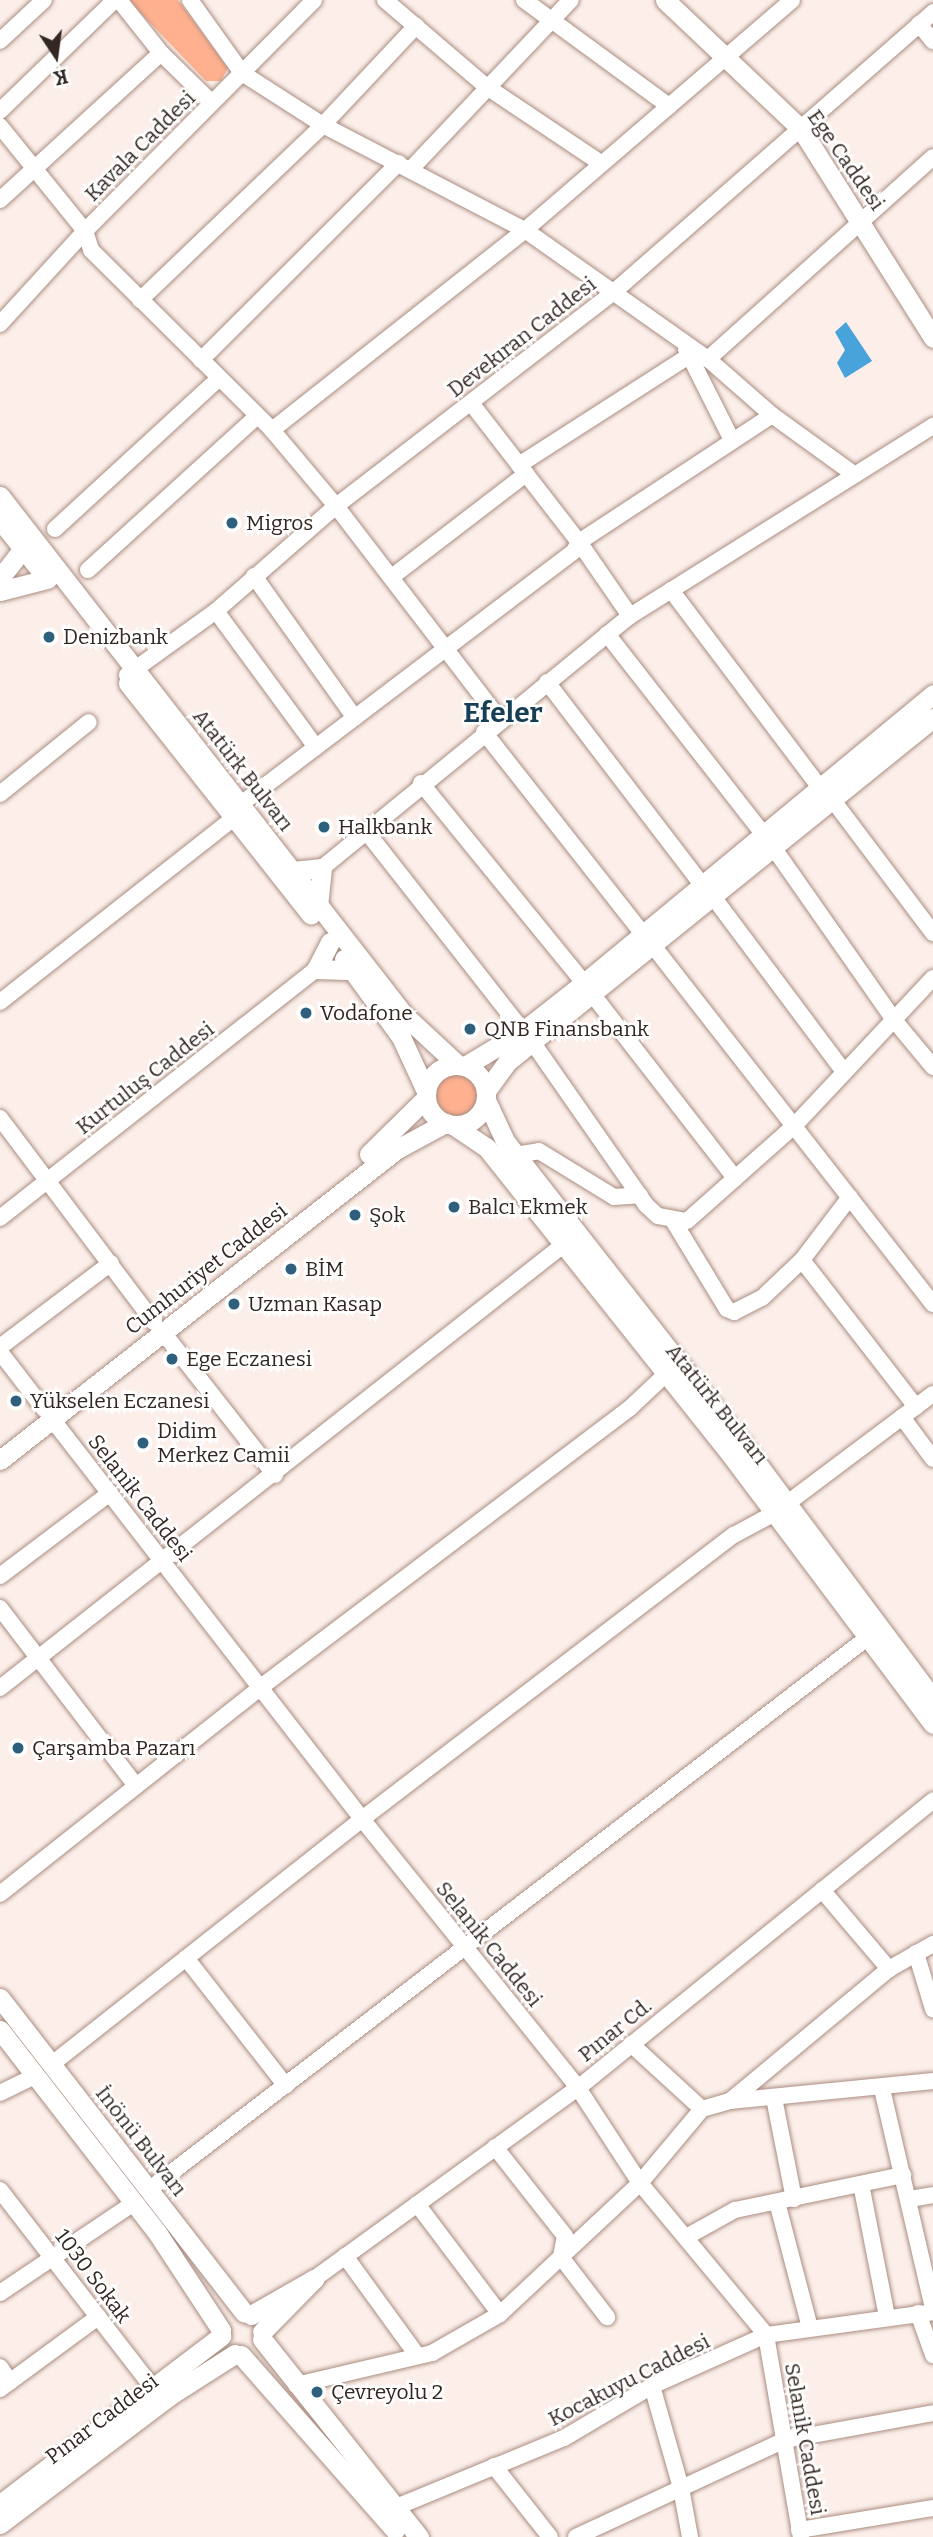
<!DOCTYPE html>
<meta charset="utf-8">
<style>
body{margin:0}
#map{position:relative;width:933px;height:2537px;overflow:hidden;background:#fcefea;font-family:Bitter,serif}
div>[style]{position:absolute}
.green>*{inset:0;background:#ffb08e}
.round{border-radius:50%}
.water>*{inset:0;background:#47a3d9}
.roads{filter:drop-shadow(0 0 2px #aa8d81) drop-shadow(0 0 2px #aa8d81)}
.minor>*{height:16px;margin:-8px;padding:0 8px;transform-origin:8px;border-radius:8px;background:#fff}
.major>*{height:19px;margin:-9.5px;padding:0 9.5px;transform-origin:9.5px;border-radius:9.5px;background:#fff}
.major>.ring{margin:-9.5px;padding:0;box-sizing:content-box;background:none;border:19px solid #fff;border-radius:50%}
.dots>*{width:19px;height:19px;translate:-50% -50%;box-sizing:border-box;border:4px solid #fff;border-radius:50%}
span{translate:-50% -50%;white-space:nowrap;text-align:center;line-height:1.15;-webkit-text-stroke:5px #fff;paint-order:stroke}
.street-label{font-size:21px;color:#322722}
.poi-label{font-size:21px;color:#322722}
.left{translate:0 -50%;text-align:left}
.district-label{font-size:28px;color:#163e55;font-weight:700}
.north{position:absolute;left:21px;top:21px;width:70px;height:70px;-webkit-text-stroke:5px #fff;paint-order:stroke;rotate:167deg;font-size:19px;font-weight:700;line-height:28px;text-align:center;color:#322722}
.north::after{content:'';display:block;margin:auto;width:24px;height:32px;background:#322722;clip-path:polygon(50% 0,100% 100%,50% 72%,0 100%)}
</style>
<div id="map">
<div class="green">
<i style="clip-path:polygon(128px 0,178px 0,228px 68px,221px 81px,206px 81px)"></i>
<i class="round" style="left:434px;top:1073px;width:44px;height:44px"></i>
</div>
<div class="water">
<i style="clip-path:polygon(846px 322px,872px 361px,845px 378px,837px 363px,845px 350px,835px 332px)"></i>
</div>
<div class="roads">
<div class="minor">
<i style="left:119px;top:0;width:68px;rotate:51.6deg"></i>
<i style="left:161px;top:53px;width:71px;rotate:44.4deg"></i>
<i style="left:190px;top:0;width:90px;rotate:54.5deg"></i>
<i style="left:242px;top:73px;width:96px;rotate:32.7deg"></i>
<i style="left:323px;top:125px;width:228px;rotate:27.5deg"></i>
<i style="left:525px;top:230px;width:224px;rotate:35.2deg"></i>
<i style="left:708px;top:359px;width:85px;rotate:41.2deg"></i>
<i style="left:772px;top:415px;width:102px;rotate:35.9deg"></i>
<i style="left:385px;top:0;width:134px;rotate:40.5deg"></i>
<i style="left:487px;top:87px;width:138px;rotate:33.8deg"></i>
<i style="left:524px;top:0;width:180px;rotate:36.2deg"></i>
<i style="left:919px;top:24px;width:22px;rotate:51deg"></i>
<i style="left:0;top:41px;width:60px;rotate:-43deg"></i>
<i style="left:0;top:111px;width:160px;rotate:-44deg"></i>
<i style="left:0;top:126px;width:135px;rotate:51deg"></i>
<i style="left:85px;top:231px;width:20px;rotate:72deg"></i>
<i style="left:91px;top:250px;width:255px;rotate:44.8deg"></i>
<i style="left:272px;top:430px;width:99px;rotate:49.9deg"></i>
<i style="left:336px;top:506px;width:270px;rotate:52.5deg"></i>
<i style="left:410px;top:170px;width:234px;rotate:-46.6deg"></i>
<i style="left:0;top:200px;width:218px;rotate:-42.4deg"></i>
<i style="left:140px;top:300px;width:253px;rotate:-43.7deg"></i>
<i style="left:323px;top:125px;width:136px;rotate:-46.8deg"></i>
<i style="left:0;top:324px;width:126px;rotate:-47.6deg"></i>
<i style="left:85px;top:231px;width:325px;rotate:-45.2deg"></i>
<i style="left:686px;top:349px;width:102px;rotate:63.2deg"></i>
<i style="left:708px;top:359px;width:302px;rotate:-41.9deg"></i>
<i style="left:201px;top:360px;width:279px;rotate:-44.9deg"></i>
<i style="left:471px;top:403px;width:176px;rotate:52.2deg"></i>
<i style="left:579px;top:542px;width:90px;rotate:55.4deg"></i>
<i style="left:272px;top:430px;width:323px;rotate:-38.3deg"></i>
<i style="left:525px;top:230px;width:352px;rotate:-40.7deg"></i>
<i style="left:519px;top:465px;width:202px;rotate:-32.7deg"></i>
<i style="left:55px;top:529px;width:223px;rotate:-42.6deg"></i>
<i style="left:88px;top:570px;width:229px;rotate:-42.3deg"></i>
<i style="left:254px;top:576px;width:174px;rotate:54.6deg"></i>
<i style="left:393px;top:576px;width:168px;rotate:-37.5deg"></i>
<i style="left:671px;top:590px;width:248px;rotate:53deg"></i>
<i style="left:216px;top:611px;width:169px;rotate:53.7deg"></i>
<i style="left:607px;top:634px;width:254px;rotate:52deg"></i>
<i style="left:127px;top:675px;width:110px;rotate:-35.7deg"></i>
<i style="left:216px;top:611px;width:159px;rotate:-41.2deg"></i>
<i style="left:336px;top:506px;width:354px;rotate:-37.6deg"></i>
<i style="left:616px;top:290px;width:422px;rotate:-41.2deg"></i>
<i style="left:547px;top:682px;width:257px;rotate:52.6deg"></i>
<i style="left:484px;top:732px;width:257px;rotate:51.8deg"></i>
<i style="left:421px;top:783px;width:258px;rotate:50.8deg"></i>
<i style="left:0;top:794px;width:114px;rotate:-39deg"></i>
<i style="left:832px;top:799px;width:168px;rotate:53deg"></i>
<i style="left:241px;top:804px;width:418px;rotate:-37.2deg"></i>
<i style="left:574px;top:551px;width:10px;rotate:-61deg"></i>
<i style="left:579px;top:542px;width:231px;rotate:-33.3deg"></i>
<i style="left:366px;top:831px;width:254px;rotate:51.9deg"></i>
<i style="left:773px;top:847px;width:211px;rotate:55deg"></i>
<i style="left:894px;top:1020px;width:61px;rotate:50.3deg"></i>
<i style="left:322px;top:868px;width:398px;rotate:-39.3deg"></i>
<i style="left:630px;top:616px;width:358px;rotate:-32.1deg"></i>
<i style="left:714px;top:898px;width:217px;rotate:53.2deg"></i>
<i style="left:654px;top:947px;width:453px;rotate:52deg"></i>
<i style="left:593px;top:995px;width:232px;rotate:52.2deg"></i>
<i style="left:0;top:1002px;width:298px;rotate:-38.2deg"></i>
<i style="left:533px;top:1043px;width:198px;rotate:55.1deg"></i>
<i style="left:646px;top:1205px;width:16px;rotate:43deg"></i>
<i style="left:658px;top:1216px;width:29px;rotate:10deg"></i>
<i style="left:687px;top:1221px;width:143px;rotate:-41.6deg"></i>
<i style="left:794px;top:1126px;width:203px;rotate:-46.8deg"></i>
<i style="left:0;top:1118px;width:256px;rotate:53deg"></i>
<i style="left:515px;top:1155px;width:24px;rotate:-9deg"></i>
<i style="left:539px;top:1151px;width:88px;rotate:31.5deg"></i>
<i style="left:614px;top:1197px;width:26px;rotate:-4deg"></i>
<i style="left:0;top:1218px;width:402px;rotate:-38.2deg"></i>
<i style="left:674px;top:1222px;width:102px;rotate:58.7deg"></i>
<i style="left:727px;top:1309px;width:8px;rotate:23deg"></i>
<i style="left:734px;top:1312px;width:31px;rotate:-27deg"></i>
<i style="left:762px;top:1298px;width:55px;rotate:-43.5deg"></i>
<i style="left:802px;top:1260px;width:79px;rotate:-52.7deg"></i>
<i style="left:802px;top:1260px;width:186px;rotate:52.2deg"></i>
<i style="left:162px;top:1331px;width:183px;rotate:51.9deg"></i>
<i style="left:0;top:1347px;width:139px;rotate:-37.1deg"></i>
<i style="left:0;top:1352px;width:72px;rotate:52.3deg"></i>
<i style="left:902px;top:1417px;width:52px;rotate:53.6deg"></i>
<i style="left:52px;top:1419px;width:506px;rotate:52.22deg"></i>
<i style="left:362px;top:1819px;width:345px;rotate:51.2deg"></i>
<i style="left:578px;top:2088px;width:113px;rotate:56.9deg"></i>
<i style="left:640px;top:2183px;width:197px;rotate:50.3deg"></i>
<i style="left:766px;top:2335px;width:205px;rotate:80.2deg"></i>
<i style="left:0;top:1576px;width:138px;rotate:-37deg"></i>
<i style="left:0;top:1608px;width:224px;rotate:52.6deg"></i>
<i style="left:0;top:1688px;width:728px;rotate:-38.19deg"></i>
<i style="left:822px;top:1890px;width:104px;rotate:49.7deg"></i>
<i style="left:0;top:1894px;width:333px;rotate:-38.4deg"></i>
<i style="left:261px;top:1687px;width:464px;rotate:-37.1deg"></i>
<i style="left:631px;top:1407px;width:47px;rotate:-43.3deg"></i>
<i style="left:916px;top:1953px;width:59px;rotate:73.1deg"></i>
<i style="left:186px;top:1958px;width:162px;rotate:52deg"></i>
<i style="left:631px;top:2044px;width:96px;rotate:42.5deg"></i>
<i style="left:52px;top:2064px;width:395px;rotate:-38.3deg"></i>
<i style="left:362px;top:1819px;width:468px;rotate:-37.4deg"></i>
<i style="left:734px;top:1535px;width:44px;rotate:-28.3deg"></i>
<i style="left:773px;top:1514px;width:200px;rotate:-36.9deg"></i>
<i style="left:882px;top:2089px;width:226px;rotate:76.9deg"></i>
<i style="left:0;top:2093px;width:39px;rotate:-26deg"></i>
<i style="left:774px;top:2098px;width:103px;rotate:78.8deg"></i>
<i style="left:730px;top:2101px;width:207px;rotate:-39.7deg"></i>
<i style="left:889px;top:1969px;width:51px;rotate:-29.6deg"></i>
<i style="left:495px;top:2147px;width:113px;rotate:51.8deg"></i>
<i style="left:565px;top:2236px;width:21px;rotate:101deg"></i>
<i style="left:561px;top:2257px;width:76px;rotate:52.5deg"></i>
<i style="left:861px;top:2184px;width:136px;rotate:78.9deg"></i>
<i style="left:150px;top:2189px;width:904px;rotate:-37.54deg"></i>
<i style="left:0;top:2190px;width:250px;rotate:52.3deg"></i>
<i style="left:910px;top:2199px;width:23px;rotate:-10deg"></i>
<i style="left:777px;top:2202px;width:130px;rotate:75.3deg"></i>
<i style="left:417px;top:2204px;width:138px;rotate:53deg"></i>
<i style="left:688px;top:2236px;width:54px;rotate:-29deg"></i>
<i style="left:735px;top:2210px;width:172px;rotate:-11.8deg"></i>
<i style="left:345px;top:2256px;width:122px;rotate:54deg"></i>
<i style="left:314px;top:2279px;width:326px;rotate:-35.9deg"></i>
<i style="left:578px;top:2088px;width:457px;rotate:-39deg"></i>
<i style="left:0;top:2293px;width:161px;rotate:-33.9deg"></i>
<i style="left:918px;top:2313px;width:45px;rotate:70.3deg"></i>
<i style="left:0;top:2367px;width:18px;rotate:56deg"></i>
<i style="left:296px;top:2385px;width:140px;rotate:-13.2deg"></i>
<i style="left:432px;top:2353px;width:78px;rotate:-29.8deg"></i>
<i style="left:500px;top:2314px;width:192px;rotate:-43.1deg"></i>
<i style="left:640px;top:2183px;width:97px;rotate:-50deg"></i>
<i style="left:702px;top:2109px;width:29px;rotate:-16deg"></i>
<i style="left:730px;top:2101px;width:204px;rotate:-5.6deg"></i>
<i style="left:652px;top:2386px;width:106px;rotate:74.1deg"></i>
<i style="left:681px;top:2488px;width:50px;rotate:79.6deg"></i>
<i style="left:0;top:2389px;width:122px;rotate:-36.3deg"></i>
<i style="left:494px;top:2466px;width:90px;rotate:51.7deg"></i>
<i style="left:394px;top:2508px;width:184px;rotate:-22.4deg"></i>
<i style="left:564px;top:2438px;width:102px;rotate:-30.6deg"></i>
<i style="left:652px;top:2386px;width:125px;rotate:-24.1deg"></i>
<i style="left:766px;top:2335px;width:169px;rotate:-7.8deg"></i>
<i style="left:799px;top:2530px;width:136px;rotate:-9.3deg"></i>
<i style="left:576px;top:2537px;width:230px;rotate:-24.9deg"></i>
<i style="left:785px;top:2440px;width:150px;rotate:-10.3deg"></i>
</div>
<div class="major">
<i style="left:665px;top:0;width:187px;rotate:43.5deg"></i>
<i style="left:801px;top:129px;width:247px;rotate:57.7deg"></i>
<i style="left:0;top:496px;width:658px;rotate:52.1deg"></i>
<i style="left:404px;top:1015px;width:72px;rotate:42.8deg"></i>
<i style="left:0;top:520px;width:65px;rotate:51.2deg"></i>
<i style="left:0;top:578px;width:37px;rotate:-52deg"></i>
<i style="left:23px;top:549px;width:13px"></i>
<i style="left:0;top:591px;width:49px;rotate:-14.3deg"></i>
<i style="left:128px;top:683px;width:295px;rotate:51.7deg"></i>
<i style="left:293px;top:871px;width:29px;rotate:-6deg"></i>
<i style="left:322px;top:868px;width:36px;rotate:96deg"></i>
<i style="left:330px;top:942px;width:30px;rotate:117deg"></i>
<i style="left:316px;top:969px;width:36px;rotate:2deg"></i>
<i style="left:344px;top:959px;width:97px;rotate:53.8deg"></i>
<i style="left:401px;top:1037px;width:60px;rotate:65.2deg"></i>
<i class="ring" style="left:426px;top:1065px;width:41px;height:41px"></i>
<i style="left:465px;top:1066px;width:68px;rotate:-31.1deg"></i>
<i style="left:523px;top:1031px;width:78px;rotate:-38.2deg"></i>
<i style="left:584px;top:983px;width:453px;rotate:-39.6deg"></i>
<i style="left:486px;top:1091px;width:37px;rotate:-54deg"></i>
<i style="left:508px;top:1061px;width:546px;rotate:-38.91deg"></i>
<i style="left:486px;top:1100px;width:45px;rotate:65.1deg"></i>
<i style="left:505px;top:1141px;width:387px;rotate:51.9deg"></i>
<i style="left:744px;top:1446px;width:316px;rotate:53.2deg"></i>
<i style="left:453px;top:1125px;width:41px;rotate:34.1deg"></i>
<i style="left:487px;top:1148px;width:392px;rotate:51.5deg"></i>
<i style="left:731px;top:1455px;width:336px;rotate:53.1deg"></i>
<i style="left:369px;top:1154px;width:78px;rotate:-44.5deg"></i>
<i style="left:0;top:1460px;width:504px;rotate:-38.07deg"></i>
<i style="left:397px;top:1149px;width:55px;rotate:-28.4deg"></i>
<i style="left:0;top:1998px;width:398px;rotate:52.2deg"></i>
<i style="left:0;top:2030px;width:258px;rotate:52.2deg"></i>
<i style="left:158px;top:2234px;width:115px;rotate:56.7deg"></i>
<i style="left:251px;top:2315px;width:73px;rotate:-29.7deg"></i>
<i style="left:314px;top:2279px;width:74px;rotate:134.5deg"></i>
<i style="left:262px;top:2339px;width:253px;rotate:51.6deg"></i>
<i style="left:241px;top:2355px;width:233px;rotate:48.7deg"></i>
<i style="left:0;top:2504px;width:278px;rotate:-37.2deg"></i>
<i style="left:0;top:2524px;width:212px;rotate:-37.1deg"></i>
<i style="left:169px;top:2396px;width:78px;rotate:-32.5deg"></i>
</div>
</div>
<div class="dots">
<i style="left:232px;top:523px;background:#2e607d"></i>
<i style="left:49px;top:637px;background:#2e607d"></i>
<i style="left:324px;top:827px;background:#2e607d"></i>
<i style="left:306px;top:1013px;background:#2e607d"></i>
<i style="left:470px;top:1029px;background:#2e607d"></i>
<i style="left:454px;top:1207px;background:#2e607d"></i>
<i style="left:355px;top:1215px;background:#2e607d"></i>
<i style="left:291px;top:1269px;background:#2e607d"></i>
<i style="left:234px;top:1304px;background:#2e607d"></i>
<i style="left:172px;top:1359px;background:#2e607d"></i>
<i style="left:16px;top:1401px;background:#2e607d"></i>
<i style="left:143px;top:1443px;background:#2e607d"></i>
<i style="left:18px;top:1748px;background:#2e607d"></i>
<i style="left:317px;top:2392px;background:#2e607d"></i>
</div>
<div class="street-label">
<span style="left:140px;top:146px;rotate:-45deg">Kavala Caddesi</span>
<span style="left:846px;top:160px;rotate:55deg">Ege Caddesi</span>
<span style="left:522px;top:337px;rotate:-38deg">Devekıran Caddesi</span>
<span style="left:243px;top:770px;rotate:52deg">Atatürk Bulvarı</span>
<span style="left:145px;top:1078px;rotate:-38deg">Kurtuluş Caddesi</span>
<span style="left:206px;top:1269px;rotate:-38deg">Cumhuriyet Caddesi</span>
<span style="left:717px;top:1404px;rotate:51deg">Atatürk Bulvarı</span>
<span style="left:140px;top:1498px;rotate:52deg">Selanik Caddesi</span>
<span style="left:489px;top:1944px;rotate:51deg">Selanik Caddesi</span>
<span style="left:615px;top:2030px;rotate:-39deg">Pınar Cd.</span>
<span style="left:141px;top:2141px;rotate:52deg">İnönü Bulvarı</span>
<span style="left:93px;top:2276px;rotate:53deg">1030 Sokak</span>
<span style="left:629px;top:2380px;rotate:-27deg">Kocakuyu Caddesi</span>
<span style="left:102px;top:2419px;rotate:-37deg">Pınar Caddesi</span>
<span style="left:805px;top:2439px;rotate:80deg">Selanik Caddesi</span>
</div>
<div class="poi-label">
<span class="left" style="left:246px;top:523px">Migros</span>
<span class="left" style="left:63px;top:637px">Denizbank</span>
<span class="left" style="left:338px;top:827px">Halkbank</span>
<span class="left" style="left:320px;top:1013px">Vodafone</span>
<span class="left" style="left:484px;top:1029px">QNB Finansbank</span>
<span class="left" style="left:468px;top:1207px">Balcı Ekmek</span>
<span class="left" style="left:369px;top:1215px">Şok</span>
<span class="left" style="left:305px;top:1269px">BİM</span>
<span class="left" style="left:248px;top:1304px">Uzman Kasap</span>
<span class="left" style="left:186px;top:1359px">Ege Eczanesi</span>
<span class="left" style="left:30px;top:1401px">Yükselen Eczanesi</span>
<span class="left" style="left:157px;top:1443px">Didim<br>Merkez Camii</span>
<span class="left" style="left:32px;top:1748px">Çarşamba Pazarı</span>
<span class="left" style="left:331px;top:2392px">Çevreyolu 2</span>
</div>
<div class="district-label">
<span style="left:503px;top:713px">Efeler</span>
</div>
<div class="north">K</div>
</div>
